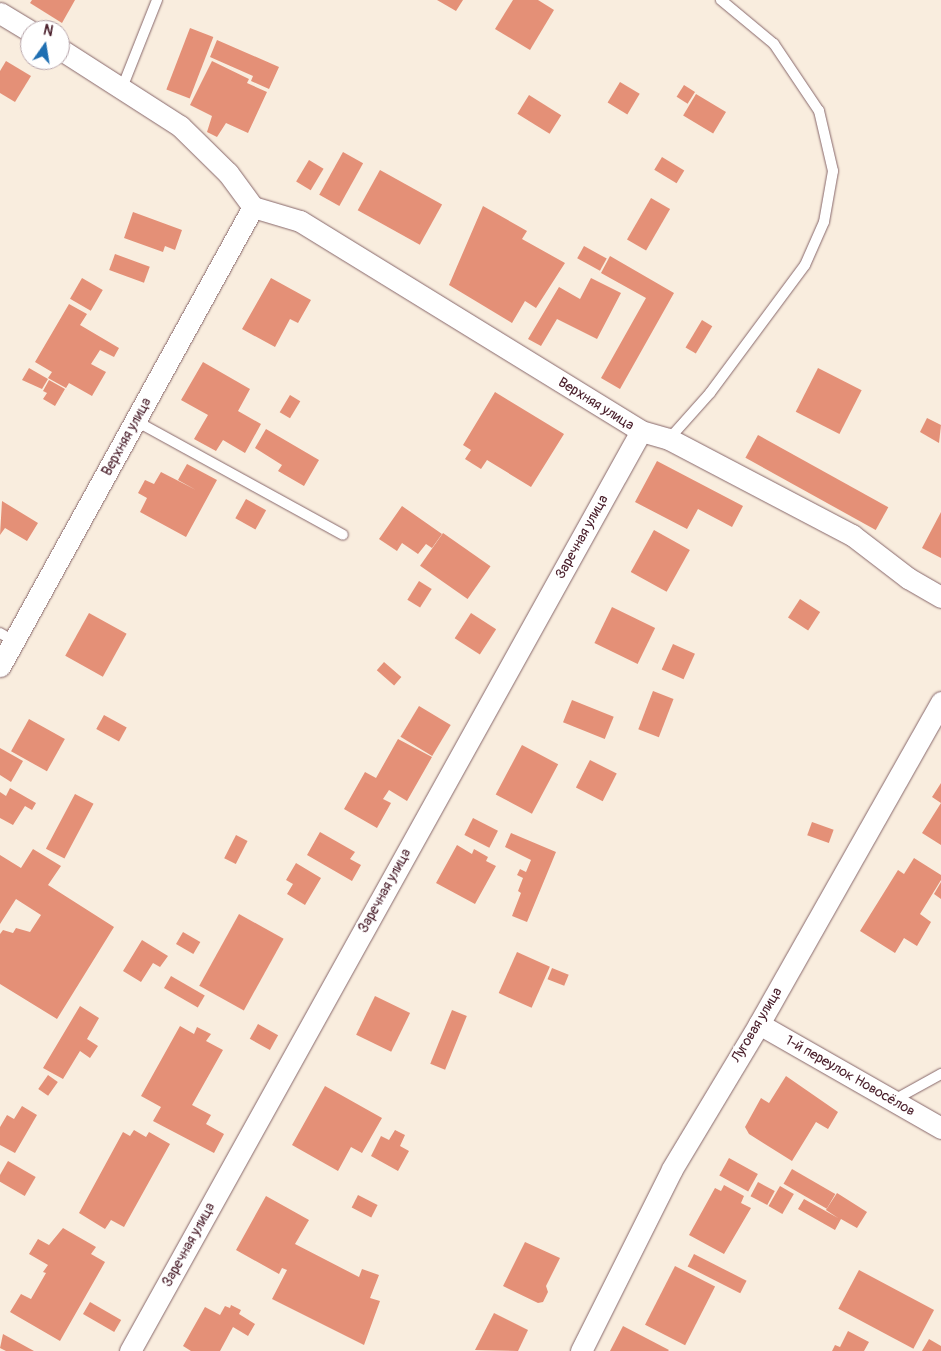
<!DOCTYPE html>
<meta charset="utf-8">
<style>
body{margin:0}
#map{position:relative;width:941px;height:1351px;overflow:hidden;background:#f9edde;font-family:Pangolin,sans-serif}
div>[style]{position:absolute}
.building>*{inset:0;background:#e49077;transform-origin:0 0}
.roads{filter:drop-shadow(0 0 1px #87676a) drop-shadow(0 0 1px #87676a)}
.service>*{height:10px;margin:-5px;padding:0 5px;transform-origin:5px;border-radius:5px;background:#fff}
.minor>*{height:21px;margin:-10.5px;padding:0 10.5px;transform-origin:10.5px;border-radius:10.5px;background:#fff}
span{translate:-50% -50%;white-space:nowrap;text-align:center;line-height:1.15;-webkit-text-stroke:4.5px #fff;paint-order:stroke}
.street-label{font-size:14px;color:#4a1f2b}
.north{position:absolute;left:20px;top:20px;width:50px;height:50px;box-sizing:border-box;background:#fff;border:1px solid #b7a5aa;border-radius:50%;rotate:13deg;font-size:14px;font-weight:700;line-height:20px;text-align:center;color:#4a1f2b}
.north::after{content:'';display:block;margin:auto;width:18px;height:22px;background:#1f6fb2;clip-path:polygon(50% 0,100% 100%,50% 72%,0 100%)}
</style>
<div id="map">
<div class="building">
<i style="clip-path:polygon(32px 0,75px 0,62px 23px,30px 3px)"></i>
<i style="clip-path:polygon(437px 0,463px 0,456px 11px)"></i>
<i style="clip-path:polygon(513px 0,538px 0,554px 10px,530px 50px,495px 29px)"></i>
<i style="left:190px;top:28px;width:25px;height:66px;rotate:21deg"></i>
<i style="clip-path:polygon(217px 40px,279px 67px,269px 89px,251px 81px,253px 76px,210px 57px)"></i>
<i style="clip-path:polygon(6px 61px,31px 76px,15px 102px,0 93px,0 71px)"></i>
<i style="clip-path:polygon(212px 61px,249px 79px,247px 83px,267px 92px,248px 133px,226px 123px,217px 137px,207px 132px,212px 116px,190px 105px)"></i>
<i style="left:620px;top:82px;width:23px;height:24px;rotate:31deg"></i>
<i style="left:684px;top:85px;width:13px;height:14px;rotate:32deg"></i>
<i style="left:696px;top:94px;width:35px;height:25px;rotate:31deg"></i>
<i style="left:529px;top:95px;width:38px;height:22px;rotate:32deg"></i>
<i style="left:343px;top:152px;width:23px;height:49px;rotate:29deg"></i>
<i style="left:662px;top:157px;width:26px;height:15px;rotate:31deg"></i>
<i style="left:309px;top:160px;width:17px;height:25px;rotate:31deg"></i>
<i style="left:380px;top:170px;width:71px;height:46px;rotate:29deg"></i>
<i style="left:651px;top:198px;width:22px;height:48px;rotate:30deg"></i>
<i style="clip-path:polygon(483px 206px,527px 231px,522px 239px,565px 263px,536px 308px,525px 301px,512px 323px,449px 285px)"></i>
<i style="clip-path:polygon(133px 212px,182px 230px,175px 250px,165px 246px,163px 252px,124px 238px)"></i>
<i style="left:584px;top:246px;width:26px;height:14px;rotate:29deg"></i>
<i style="left:115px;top:254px;width:37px;height:17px;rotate:20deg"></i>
<i style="clip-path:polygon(610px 256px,674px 293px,620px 389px,601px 378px,646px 298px,601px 273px)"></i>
<i style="left:82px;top:278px;width:24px;height:24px;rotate:30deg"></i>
<i style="clip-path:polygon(271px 278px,311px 300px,298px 323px,290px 319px,275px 347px,242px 329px)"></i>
<i style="clip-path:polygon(591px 278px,621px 293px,597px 339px,557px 319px,541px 346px,528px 339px,559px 287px,580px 299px)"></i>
<i style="clip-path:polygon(69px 304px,87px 314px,80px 325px,119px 348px,114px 357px,100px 350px,91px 364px,106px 372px,92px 396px,69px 383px,66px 388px,48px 378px,52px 372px,35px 362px)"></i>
<i style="left:702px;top:320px;width:12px;height:32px;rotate:31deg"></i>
<i style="clip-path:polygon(203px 362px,250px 389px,238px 411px,261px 424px,245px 453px,223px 440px,216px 451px,194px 439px,208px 415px,181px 400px)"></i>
<i style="clip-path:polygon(29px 368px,48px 379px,42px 389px,22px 380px)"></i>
<i style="left:818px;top:368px;width:49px;height:49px;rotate:27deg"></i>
<i style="clip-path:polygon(49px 380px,65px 389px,55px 406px,43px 399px,47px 393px,43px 391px)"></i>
<i style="clip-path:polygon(495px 392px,564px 434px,531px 487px,487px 460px,481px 469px,465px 459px,471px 450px,463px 445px)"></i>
<i style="left:290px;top:395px;width:12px;height:20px;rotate:31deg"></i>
<i style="clip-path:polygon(927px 418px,941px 425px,939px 443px,920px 432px)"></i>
<i style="clip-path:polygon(266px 429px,319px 460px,304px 486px,278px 471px,282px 465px,255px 448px)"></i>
<i style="left:758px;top:435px;width:149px;height:26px;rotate:29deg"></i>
<i style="clip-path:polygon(657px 461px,743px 506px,732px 527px,698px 509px,687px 529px,635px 502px)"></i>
<i style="clip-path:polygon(187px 464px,217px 480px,186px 537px,140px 512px,147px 498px,138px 493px,145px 480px,154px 484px,161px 472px,196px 490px,178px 480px)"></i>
<i style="left:246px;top:499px;width:23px;height:22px;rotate:29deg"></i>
<i style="clip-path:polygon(2px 501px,38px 523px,27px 541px,5px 528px,0 535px)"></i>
<i style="clip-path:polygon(402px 506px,442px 534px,432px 548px,426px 544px,418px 554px,402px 543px,397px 551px,379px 539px)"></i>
<i style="clip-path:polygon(941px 512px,941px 558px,922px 548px)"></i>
<i style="left:654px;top:530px;width:41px;height:48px;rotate:29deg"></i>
<i style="left:443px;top:533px;width:58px;height:40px;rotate:35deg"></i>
<i style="left:419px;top:581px;width:15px;height:22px;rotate:32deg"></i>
<i style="left:800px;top:599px;width:24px;height:22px;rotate:33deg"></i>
<i style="left:612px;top:607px;width:48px;height:40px;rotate:26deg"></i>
<i style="left:89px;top:613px;width:43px;height:49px;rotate:29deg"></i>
<i style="left:471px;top:613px;width:30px;height:30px;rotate:33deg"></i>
<i style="left:673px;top:644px;width:24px;height:28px;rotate:24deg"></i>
<i style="left:384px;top:662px;width:23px;height:11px;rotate:41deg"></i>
<i style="left:653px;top:691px;width:22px;height:41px;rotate:21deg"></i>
<i style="left:572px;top:700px;width:45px;height:24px;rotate:22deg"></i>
<i style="left:419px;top:706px;width:37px;height:36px;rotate:31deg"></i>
<i style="left:104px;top:715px;width:26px;height:16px;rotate:29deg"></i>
<i style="left:29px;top:719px;width:41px;height:37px;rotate:29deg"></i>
<i style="clip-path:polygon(398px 739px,432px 757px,407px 801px,389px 790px,383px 799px,391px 803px,377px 828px,344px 809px,365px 772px,376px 778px)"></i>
<i style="left:522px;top:745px;width:41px;height:56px;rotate:28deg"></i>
<i style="clip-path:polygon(0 748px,23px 761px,11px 782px,0 775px)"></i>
<i style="left:590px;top:760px;width:30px;height:31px;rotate:27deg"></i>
<i style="clip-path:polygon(941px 783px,941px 845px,922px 833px,941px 803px,932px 797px)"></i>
<i style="clip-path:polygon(10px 788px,36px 803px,32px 810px,25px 806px,13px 825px,0 818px,0 792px,6px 796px)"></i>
<i style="left:75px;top:794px;width:21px;height:62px;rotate:28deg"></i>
<i style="left:473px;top:818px;width:28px;height:19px;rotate:27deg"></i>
<i style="left:812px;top:822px;width:23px;height:14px;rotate:20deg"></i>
<i style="clip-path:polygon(320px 832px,355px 852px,350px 859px,361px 865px,352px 881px,307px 855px)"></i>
<i style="clip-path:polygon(511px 833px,556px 852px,527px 922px,512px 916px,521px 893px,518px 891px,523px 878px,517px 875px,520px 869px,526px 872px,531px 860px,505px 847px)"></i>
<i style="left:236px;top:835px;width:13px;height:26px;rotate:27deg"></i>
<i style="clip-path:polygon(457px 845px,472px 854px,474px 849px,488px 857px,486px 861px,496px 866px,475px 904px,436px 883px)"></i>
<i style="clip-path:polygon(33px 849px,61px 866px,48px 885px,114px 927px,57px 1019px,0 984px,0 934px,3px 930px,13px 933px,16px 928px,30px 932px,41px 915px,16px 899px,0 924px,0 855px,21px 868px)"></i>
<i style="clip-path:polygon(914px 858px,941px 875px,941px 880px,920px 914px,931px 922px,917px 946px,904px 938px,895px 953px,860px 931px,898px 870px,904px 874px)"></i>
<i style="clip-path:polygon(296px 863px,321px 878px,305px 905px,287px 894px,293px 884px,286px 880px)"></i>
<i style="clip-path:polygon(941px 882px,941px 899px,934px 894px)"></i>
<i style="left:239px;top:914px;width:51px;height:82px;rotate:29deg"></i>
<i style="left:183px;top:932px;width:20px;height:14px;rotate:30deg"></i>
<i style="clip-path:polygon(142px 940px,168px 956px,160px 967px,153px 963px,141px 982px,123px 971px)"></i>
<i style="left:517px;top:952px;width:36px;height:45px;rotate:24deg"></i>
<i style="left:552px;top:968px;width:18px;height:12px;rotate:22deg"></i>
<i style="left:171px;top:976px;width:39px;height:14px;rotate:30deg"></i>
<i style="left:375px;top:996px;width:39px;height:43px;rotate:26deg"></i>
<i style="clip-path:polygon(80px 1006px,99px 1018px,87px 1039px,98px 1046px,90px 1058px,80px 1051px,63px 1079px,43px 1068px)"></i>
<i style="left:452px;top:1010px;width:16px;height:58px;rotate:22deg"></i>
<i style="left:258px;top:1024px;width:23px;height:17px;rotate:29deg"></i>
<i style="clip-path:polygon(180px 1026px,194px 1034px,197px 1027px,211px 1034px,206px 1041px,223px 1050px,192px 1105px,211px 1115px,206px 1124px,224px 1134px,214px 1153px,153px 1121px,161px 1107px,141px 1096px)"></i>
<i style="left:48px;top:1075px;width:12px;height:17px;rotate:35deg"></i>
<i style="clip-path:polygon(786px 1076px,838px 1112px,828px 1129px,816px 1122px,792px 1161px,749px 1134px,745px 1127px,761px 1098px,769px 1103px)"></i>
<i style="clip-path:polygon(325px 1086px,382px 1118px,362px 1153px,351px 1147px,338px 1171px,292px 1145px)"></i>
<i style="clip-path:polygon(22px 1106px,37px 1115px,15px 1153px,0 1145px,0 1127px,7px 1115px,14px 1119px)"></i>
<i style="clip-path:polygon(134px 1130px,146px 1137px,149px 1132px,170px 1144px,124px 1227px,111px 1220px,105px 1229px,79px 1213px,123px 1132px,130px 1136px)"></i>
<i style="clip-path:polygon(395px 1130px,405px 1135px,400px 1146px,409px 1151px,398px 1171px,371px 1156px,381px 1136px,389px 1140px)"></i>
<i style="left:729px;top:1158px;width:33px;height:20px;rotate:29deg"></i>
<i style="left:8px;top:1161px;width:32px;height:22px;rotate:30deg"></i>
<i style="left:792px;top:1169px;width:50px;height:17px;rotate:30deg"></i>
<i style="left:758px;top:1182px;width:19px;height:16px;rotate:28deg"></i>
<i style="clip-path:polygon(724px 1185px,744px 1196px,741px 1203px,751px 1208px,724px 1254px,689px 1235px,715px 1188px,721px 1191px)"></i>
<i style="left:780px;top:1186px;width:16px;height:23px;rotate:30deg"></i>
<i style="clip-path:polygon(837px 1193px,867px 1212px,857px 1228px,841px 1219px,835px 1230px,798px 1209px,804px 1199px,838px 1218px,826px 1210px)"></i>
<i style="left:358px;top:1195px;width:22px;height:14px;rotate:27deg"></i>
<i style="clip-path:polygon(266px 1196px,309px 1220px,295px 1244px,359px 1277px,362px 1269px,379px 1275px,370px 1298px,380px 1301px,364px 1345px,272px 1299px,287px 1270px,282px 1268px,279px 1274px,236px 1250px)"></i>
<i style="clip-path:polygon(63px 1228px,96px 1247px,91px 1254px,105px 1262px,60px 1341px,10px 1312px,21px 1294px,31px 1299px,46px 1273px,43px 1272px,48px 1265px,29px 1254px,38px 1239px,49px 1245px)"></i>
<i style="clip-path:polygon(525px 1242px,560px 1258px,546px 1286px,548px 1292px,543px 1302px,538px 1303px,503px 1286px)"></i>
<i style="left:694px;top:1254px;width:59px;height:14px;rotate:27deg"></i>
<i style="left:675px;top:1266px;width:45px;height:66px;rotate:27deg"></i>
<i style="left:859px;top:1270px;width:85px;height:44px;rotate:28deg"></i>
<i style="left:90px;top:1302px;width:36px;height:14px;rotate:30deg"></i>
<i style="clip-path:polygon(231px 1305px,241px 1310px,239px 1314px,255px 1324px,248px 1336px,233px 1327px,220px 1351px,191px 1351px,183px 1346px,205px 1307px,220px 1315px,225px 1306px,230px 1308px)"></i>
<i style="clip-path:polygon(494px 1313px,528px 1330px,518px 1351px,475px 1350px)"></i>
<i style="clip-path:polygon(623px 1326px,669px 1350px,668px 1351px,610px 1351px)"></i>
<i style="clip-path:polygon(848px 1331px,869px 1342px,864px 1351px,832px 1351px,835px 1345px,840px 1347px)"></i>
<i style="clip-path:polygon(3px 1334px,34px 1351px,6px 1351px,0 1348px)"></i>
<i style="clip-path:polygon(929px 1339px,941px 1346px,941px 1351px,922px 1351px)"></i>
</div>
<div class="roads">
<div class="service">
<i style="left:122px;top:88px;width:95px;rotate:-68.3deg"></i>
<i style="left:136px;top:421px;width:236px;rotate:28.8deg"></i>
<i style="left:669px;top:439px;width:62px;rotate:-48.3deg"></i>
<i style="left:710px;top:393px;width:159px;rotate:-53.4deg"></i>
<i style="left:805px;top:265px;width:47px;rotate:-66.2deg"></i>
<i style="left:824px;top:222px;width:52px;rotate:-80deg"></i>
<i style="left:833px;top:171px;width:62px;rotate:-103.1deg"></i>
<i style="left:819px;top:111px;width:81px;rotate:-123.9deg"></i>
<i style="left:774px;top:44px;width:69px;rotate:-140.3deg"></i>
<i style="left:0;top:633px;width:16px;rotate:30deg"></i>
<i style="left:894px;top:1100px;width:54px;rotate:-29deg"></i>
</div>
<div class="minor">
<i style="left:0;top:13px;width:35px;rotate:31deg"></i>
<i style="left:60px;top:49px;width:143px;rotate:32.7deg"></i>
<i style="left:180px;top:126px;width:67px;rotate:44.4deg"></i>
<i style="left:228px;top:173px;width:42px;rotate:53.7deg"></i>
<i style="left:253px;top:207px;width:49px;rotate:16.6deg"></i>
<i style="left:300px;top:221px;width:400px;rotate:31.6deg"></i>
<i style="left:641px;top:431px;width:29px;rotate:16deg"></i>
<i style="left:669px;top:439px;width:207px;rotate:27.7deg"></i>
<i style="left:852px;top:535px;width:71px;rotate:37.5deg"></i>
<i style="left:908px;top:578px;width:38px;rotate:30deg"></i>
<i style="left:0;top:666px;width:524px;rotate:-61.14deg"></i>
<i style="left:759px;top:1024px;width:210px;rotate:29.7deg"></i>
<i style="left:130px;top:1351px;width:1052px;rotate:-60.95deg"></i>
<i style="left:581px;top:1351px;width:203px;rotate:-63.4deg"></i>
<i style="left:672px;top:1169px;width:169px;rotate:-59deg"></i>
<i style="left:759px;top:1024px;width:370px;rotate:-60.5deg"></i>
</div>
</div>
<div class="street-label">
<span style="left:596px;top:404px;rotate:32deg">Верхняя улица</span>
<span style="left:127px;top:437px;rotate:-61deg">Верхняя улица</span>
<span style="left:582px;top:537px;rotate:-61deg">Заречная улица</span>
<span style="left:385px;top:891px;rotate:-61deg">Заречная улица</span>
<span style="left:757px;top:1025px;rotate:-59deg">Луговая улица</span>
<span style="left:850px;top:1076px;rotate:30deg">1-й переулок Новосёлов</span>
<span style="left:189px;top:1245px;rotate:-61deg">Заречная улица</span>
</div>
<div class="north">N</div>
</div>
